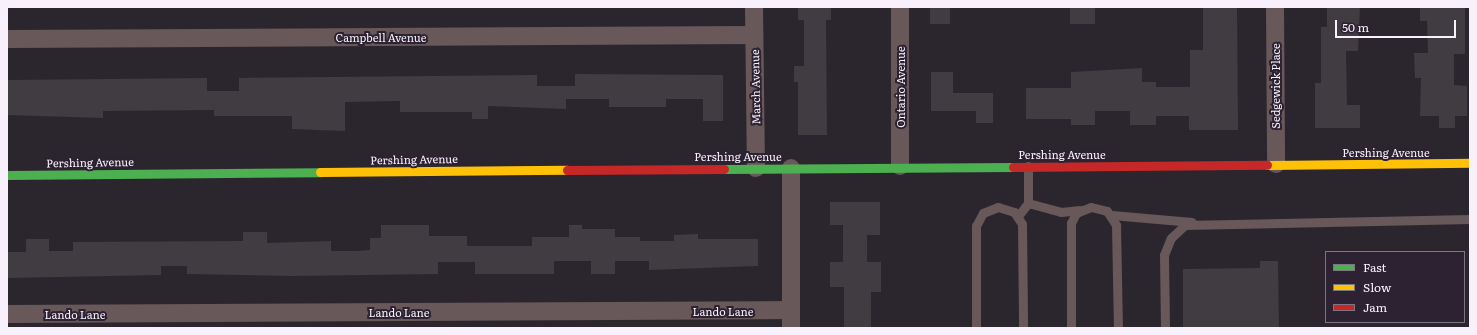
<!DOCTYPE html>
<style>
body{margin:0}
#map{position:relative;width:1477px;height:335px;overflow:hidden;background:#2b262e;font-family:Literata,serif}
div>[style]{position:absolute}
.building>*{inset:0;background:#403c41;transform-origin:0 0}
.lane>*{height:9px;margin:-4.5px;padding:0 4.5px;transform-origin:4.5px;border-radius:4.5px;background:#69585a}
.street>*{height:18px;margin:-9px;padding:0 9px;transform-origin:9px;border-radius:9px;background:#69585a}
.fast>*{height:9px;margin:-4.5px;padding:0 4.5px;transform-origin:4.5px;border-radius:4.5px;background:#4caf50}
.slow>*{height:9px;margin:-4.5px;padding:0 4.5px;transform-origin:4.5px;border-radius:4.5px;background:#ffc107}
.jam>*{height:9px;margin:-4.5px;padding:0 4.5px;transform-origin:4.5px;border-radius:4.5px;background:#c62828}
span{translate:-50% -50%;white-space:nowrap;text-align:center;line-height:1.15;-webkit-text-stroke:4px #2c2231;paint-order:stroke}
.street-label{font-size:11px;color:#f8f1fb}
.frame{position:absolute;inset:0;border:8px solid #f8f1fb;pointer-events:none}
.legend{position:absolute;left:1325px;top:251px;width:140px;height:72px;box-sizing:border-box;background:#2c2231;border:1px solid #7e7582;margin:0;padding:5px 7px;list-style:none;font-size:12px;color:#f8f1fb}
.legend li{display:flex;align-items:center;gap:8px;height:20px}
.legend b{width:20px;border:1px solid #7e7582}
.scale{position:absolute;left:1335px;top:20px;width:121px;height:18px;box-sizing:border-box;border:2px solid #f8f1fb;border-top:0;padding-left:5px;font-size:12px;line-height:14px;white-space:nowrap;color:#f8f1fb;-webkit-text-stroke:3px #2c2231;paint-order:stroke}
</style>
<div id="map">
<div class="building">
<i style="clip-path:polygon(798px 7px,831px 7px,831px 20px,826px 20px,827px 135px,798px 135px,798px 82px,794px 82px,794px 66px,804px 66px,804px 20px,798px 20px)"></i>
<i style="left:930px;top:7px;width:20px;height:17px"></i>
<i style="left:1070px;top:7px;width:25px;height:17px"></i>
<i style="clip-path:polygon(1203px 7px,1237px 7px,1238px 130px,1189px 130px,1189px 116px,1156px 116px,1156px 125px,1130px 125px,1130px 111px,1095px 111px,1095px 125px,1071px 125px,1071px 119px,1026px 119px,1026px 88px,1071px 88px,1071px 72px,1142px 68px,1142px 82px,1156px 82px,1156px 87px,1190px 87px,1190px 50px,1203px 50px)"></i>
<i style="clip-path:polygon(1327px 7px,1360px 7px,1358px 51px,1346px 51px,1347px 105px,1360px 105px,1360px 128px,1315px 128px,1315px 83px,1321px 83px,1321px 27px,1327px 27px)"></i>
<i style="clip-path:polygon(1420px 7px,1465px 7px,1465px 54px,1454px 54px,1454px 85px,1467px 86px,1467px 116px,1455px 116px,1455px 128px,1439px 128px,1439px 116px,1420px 116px,1421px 78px,1415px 78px,1414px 53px,1428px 53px,1427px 21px,1420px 21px)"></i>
<i style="clip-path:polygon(931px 72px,953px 72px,953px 93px,993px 93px,993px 123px,976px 123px,976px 111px,931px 111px)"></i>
<i style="clip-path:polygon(575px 74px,723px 75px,723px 121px,703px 121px,703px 99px,666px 99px,666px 107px,609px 107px,609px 99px,566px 99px,566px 109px,488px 106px,488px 119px,472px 119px,472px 112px,400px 112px,400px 101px,345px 102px,345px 131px,292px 129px,292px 116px,214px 116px,214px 110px,103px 111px,103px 118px,8px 115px,8px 80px,207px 78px,207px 91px,239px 91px,239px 78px,537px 75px,537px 86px,575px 86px)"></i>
<i style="clip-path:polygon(830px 202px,880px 202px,880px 235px,867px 235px,867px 262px,881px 262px,881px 292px,871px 292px,871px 328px,844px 328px,844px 287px,830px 287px,830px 262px,843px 262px,843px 225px,830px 225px)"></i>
<i style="clip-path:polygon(381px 225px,429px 225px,429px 236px,467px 236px,467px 246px,532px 246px,532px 237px,569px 237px,569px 225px,582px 225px,582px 229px,615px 229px,615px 237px,640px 237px,640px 241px,674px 241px,674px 235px,698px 234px,698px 239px,758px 239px,758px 266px,649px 270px,649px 261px,615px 261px,615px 274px,591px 274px,591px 261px,554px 261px,554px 274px,475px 274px,475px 262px,438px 262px,438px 274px,291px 276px,187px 274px,187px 266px,161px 266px,161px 275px,7px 278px,7px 252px,26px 252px,26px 239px,49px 239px,49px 251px,73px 251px,73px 242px,243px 241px,243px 232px,267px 232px,267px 243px,331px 241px,331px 251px,357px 251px,370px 250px,370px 238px,381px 238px)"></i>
<i style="clip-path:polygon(1260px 261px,1278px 261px,1279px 328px,1183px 328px,1183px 269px,1260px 268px)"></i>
</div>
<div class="lane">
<i style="left:1028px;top:203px;width:34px;rotate:15deg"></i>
<i style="left:1061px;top:212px;width:19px;rotate:-6deg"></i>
<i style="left:1112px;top:215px;width:80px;rotate:5deg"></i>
<i style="left:1018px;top:216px;width:16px;rotate:-52deg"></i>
<i style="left:1028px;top:203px;width:37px;rotate:-90deg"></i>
<i style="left:976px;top:328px;width:102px;rotate:-90deg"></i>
<i style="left:976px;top:226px;width:15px;rotate:-62deg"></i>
<i style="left:983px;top:213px;width:16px;rotate:-22deg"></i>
<i style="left:998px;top:207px;width:17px;rotate:17deg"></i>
<i style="left:1014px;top:212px;width:14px;rotate:56deg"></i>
<i style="left:1022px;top:224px;width:104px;rotate:89.4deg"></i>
<i style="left:1071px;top:328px;width:105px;rotate:-90deg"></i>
<i style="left:1071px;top:223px;width:11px;rotate:-63deg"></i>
<i style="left:1076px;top:213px;width:16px;rotate:-22deg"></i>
<i style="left:1091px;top:207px;width:16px;rotate:14deg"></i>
<i style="left:1107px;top:211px;width:17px;rotate:57deg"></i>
<i style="left:1116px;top:225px;width:103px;rotate:88.9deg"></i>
<i style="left:1165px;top:328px;width:73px;rotate:-90.8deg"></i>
<i style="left:1164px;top:255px;width:18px;rotate:-68deg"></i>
<i style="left:1171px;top:238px;width:19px;rotate:-43deg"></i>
<i style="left:1185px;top:225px;width:285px;rotate:-1.2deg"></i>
</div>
<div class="street">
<i style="left:754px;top:7px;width:161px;rotate:89.3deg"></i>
<i style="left:900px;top:7px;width:159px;rotate:90deg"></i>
<i style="left:1275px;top:7px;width:157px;rotate:89.6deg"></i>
<i style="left:7px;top:39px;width:747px;rotate:-0.31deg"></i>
<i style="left:791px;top:168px;width:160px;rotate:90deg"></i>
<i style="left:7px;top:314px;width:784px;rotate:-0.29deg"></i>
</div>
<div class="fast">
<i style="left:724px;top:169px;width:289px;rotate:-0.4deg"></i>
<i style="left:7px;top:175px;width:313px;rotate:-0.5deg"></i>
</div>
<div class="slow">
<i style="left:1267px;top:165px;width:203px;rotate:-0.6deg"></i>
<i style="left:320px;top:172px;width:247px;rotate:-0.5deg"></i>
</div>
<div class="jam">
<i style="left:1013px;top:167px;width:254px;rotate:-0.5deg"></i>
<i style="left:567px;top:170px;width:157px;rotate:-0.4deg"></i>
</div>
<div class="street-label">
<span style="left:381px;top:37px">Campbell Avenue</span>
<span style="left:1275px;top:86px;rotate:-90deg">Sedgewick Place</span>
<span style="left:755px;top:87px;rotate:-91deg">March Avenue</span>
<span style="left:900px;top:87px;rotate:-90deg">Ontario Avenue</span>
<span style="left:1386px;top:152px">Pershing Avenue</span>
<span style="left:1062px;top:154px">Pershing Avenue</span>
<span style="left:738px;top:156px">Pershing Avenue</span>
<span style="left:414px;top:159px;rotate:-1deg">Pershing Avenue</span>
<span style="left:90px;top:162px;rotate:-1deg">Pershing Avenue</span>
<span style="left:723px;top:311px">Lando Lane</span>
<span style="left:399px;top:312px">Lando Lane</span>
<span style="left:75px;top:314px">Lando Lane</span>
</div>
<div class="frame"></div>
<ul class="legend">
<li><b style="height:5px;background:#4caf50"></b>Fast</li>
<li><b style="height:5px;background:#ffc107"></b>Slow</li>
<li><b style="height:5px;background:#c62828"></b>Jam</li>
</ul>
<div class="scale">50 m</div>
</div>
